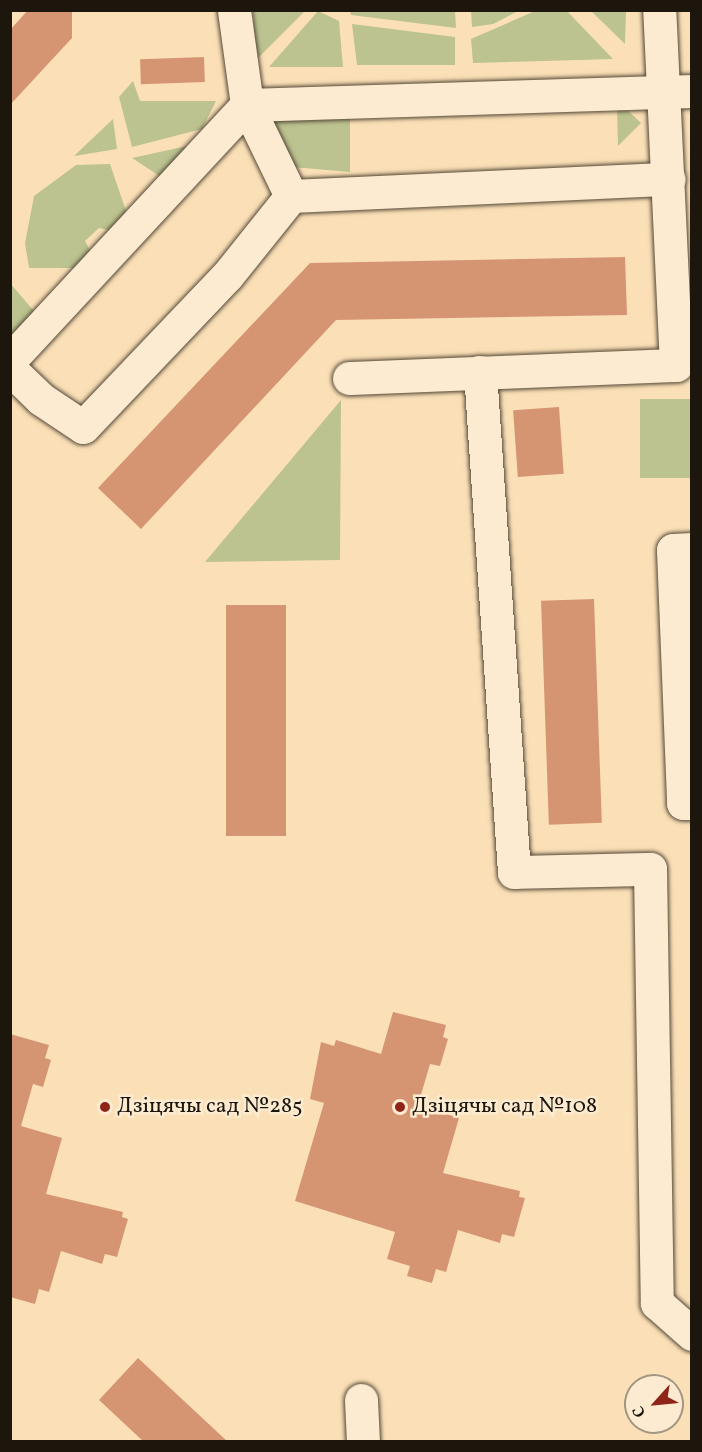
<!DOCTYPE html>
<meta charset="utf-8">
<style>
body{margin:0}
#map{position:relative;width:702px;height:1452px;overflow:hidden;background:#fbe0b7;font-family:Vollkorn,serif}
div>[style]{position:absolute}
.green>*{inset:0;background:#bcc390;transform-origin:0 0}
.building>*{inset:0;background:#d59572;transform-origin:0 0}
.roads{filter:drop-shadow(0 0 2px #544838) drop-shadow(0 0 2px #544838)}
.minor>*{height:33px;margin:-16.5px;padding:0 16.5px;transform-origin:16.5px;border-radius:16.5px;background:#fcebd0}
.dots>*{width:16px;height:16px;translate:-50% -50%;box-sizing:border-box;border:3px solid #fcebd0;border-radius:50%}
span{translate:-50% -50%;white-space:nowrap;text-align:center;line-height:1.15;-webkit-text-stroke:5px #fcebd0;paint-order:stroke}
.poi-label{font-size:22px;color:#1c160d}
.left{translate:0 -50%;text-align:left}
.frame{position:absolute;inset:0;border:12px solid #1c160d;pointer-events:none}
.north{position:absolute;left:624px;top:1374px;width:60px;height:60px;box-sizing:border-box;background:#fcebd0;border:2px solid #a29682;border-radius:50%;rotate:243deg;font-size:16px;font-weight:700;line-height:24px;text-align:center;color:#1c160d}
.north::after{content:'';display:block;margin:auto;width:21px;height:27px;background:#8f2418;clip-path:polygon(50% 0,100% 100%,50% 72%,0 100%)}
</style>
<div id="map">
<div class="green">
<i style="clip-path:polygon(253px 10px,305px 11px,256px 60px)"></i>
<i style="clip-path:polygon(318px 11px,339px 21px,343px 67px,269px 67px)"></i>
<i style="clip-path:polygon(350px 11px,455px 11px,456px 28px,351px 15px)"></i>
<i style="clip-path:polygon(471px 11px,471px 10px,518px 11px,493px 24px,472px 27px)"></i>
<i style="clip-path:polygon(535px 11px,567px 11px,613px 59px,473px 63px,471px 39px)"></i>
<i style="clip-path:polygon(591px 11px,626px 11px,625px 44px)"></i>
<i style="clip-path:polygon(352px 24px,455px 37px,455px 65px,357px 65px)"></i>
<i style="clip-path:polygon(133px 81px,140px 101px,216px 101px,202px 129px,132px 147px,119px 97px)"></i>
<i style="clip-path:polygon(617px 107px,624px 107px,641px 123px,618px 146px)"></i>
<i style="clip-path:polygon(350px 111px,350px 172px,292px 167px,272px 127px,282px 114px)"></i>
<i style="clip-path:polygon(113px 119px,117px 149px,74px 156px)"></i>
<i style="clip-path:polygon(196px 144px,167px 181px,132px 158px)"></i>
<i style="clip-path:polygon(110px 164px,128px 217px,112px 231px,99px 228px,85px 241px,92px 254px,73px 268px,29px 268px,25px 243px,34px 196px,76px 165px)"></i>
<i style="clip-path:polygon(10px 283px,39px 317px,19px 336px,11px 335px)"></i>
<i style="left:640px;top:399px;width:51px;height:79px"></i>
<i style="clip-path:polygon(341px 400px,340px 560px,205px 562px)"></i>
</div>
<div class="building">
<i style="clip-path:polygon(28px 10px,72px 10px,72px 38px,10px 105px,10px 30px)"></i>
<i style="left:204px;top:57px;width:25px;height:64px;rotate:88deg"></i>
<i style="clip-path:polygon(625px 257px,627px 315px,336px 320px,141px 529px,98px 488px,310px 263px)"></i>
<i style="left:559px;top:407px;width:67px;height:46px;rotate:86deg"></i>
<i style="left:594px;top:599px;width:224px;height:53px;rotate:88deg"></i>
<i style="left:226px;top:605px;width:60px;height:231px"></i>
<i style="clip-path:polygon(393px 1012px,446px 1025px,443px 1037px,448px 1039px,440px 1066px,430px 1064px,418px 1105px,459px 1118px,443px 1173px,520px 1191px,519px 1197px,525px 1198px,514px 1237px,502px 1234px,500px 1243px,458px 1230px,446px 1272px,436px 1269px,432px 1283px,407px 1276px,410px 1266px,387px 1259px,395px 1232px,295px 1201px,324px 1103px,310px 1099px,321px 1042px,334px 1046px,336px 1040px,381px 1054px)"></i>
<i style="clip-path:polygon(10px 1034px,49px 1045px,45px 1058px,51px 1060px,43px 1087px,33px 1084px,21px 1126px,62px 1138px,46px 1194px,123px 1212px,122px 1217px,128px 1219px,117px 1257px,105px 1254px,102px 1264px,61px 1251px,49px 1292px,39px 1289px,35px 1304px,10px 1297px)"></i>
<i style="clip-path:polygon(138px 1358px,228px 1442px,144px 1442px,99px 1400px)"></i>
</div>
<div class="roads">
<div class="minor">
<i style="left:234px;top:10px;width:96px;rotate:82.2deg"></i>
<i style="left:247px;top:105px;width:445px;rotate:-1.8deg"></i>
<i style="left:10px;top:360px;width:348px;rotate:-47.1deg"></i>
<i style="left:247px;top:105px;width:101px;rotate:64.2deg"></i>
<i style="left:10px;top:369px;width:43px;rotate:44.1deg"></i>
<i style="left:41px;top:399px;width:50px;rotate:33.7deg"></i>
<i style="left:83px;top:427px;width:209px;rotate:-46.4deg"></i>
<i style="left:227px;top:276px;width:102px;rotate:-51.3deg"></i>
<i style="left:291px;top:196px;width:378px;rotate:-2.6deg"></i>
<i style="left:480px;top:372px;width:501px;rotate:86.11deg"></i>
<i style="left:514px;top:872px;width:136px;rotate:-1.3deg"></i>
<i style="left:650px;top:869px;width:434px;rotate:89.1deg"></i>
<i style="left:657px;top:1303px;width:47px;rotate:41.5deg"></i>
<i style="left:349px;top:378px;width:327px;rotate:-2.3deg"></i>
<i style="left:676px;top:365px;width:355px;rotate:-92.7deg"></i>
<i style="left:692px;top:549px;width:19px;rotate:177deg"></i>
<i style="left:673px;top:550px;width:253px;rotate:87.7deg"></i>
<i style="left:683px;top:803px;width:9px"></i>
<i style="left:361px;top:1400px;width:42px;rotate:87.3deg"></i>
</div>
</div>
<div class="dots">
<i style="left:105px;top:1107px;background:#8f2418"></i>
<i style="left:400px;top:1107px;background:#8f2418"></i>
</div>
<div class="poi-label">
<span class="left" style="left:117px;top:1107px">Дзіцячы сад №285</span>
<span class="left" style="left:412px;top:1107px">Дзіцячы сад №108</span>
</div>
<div class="frame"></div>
<div class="north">С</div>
</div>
